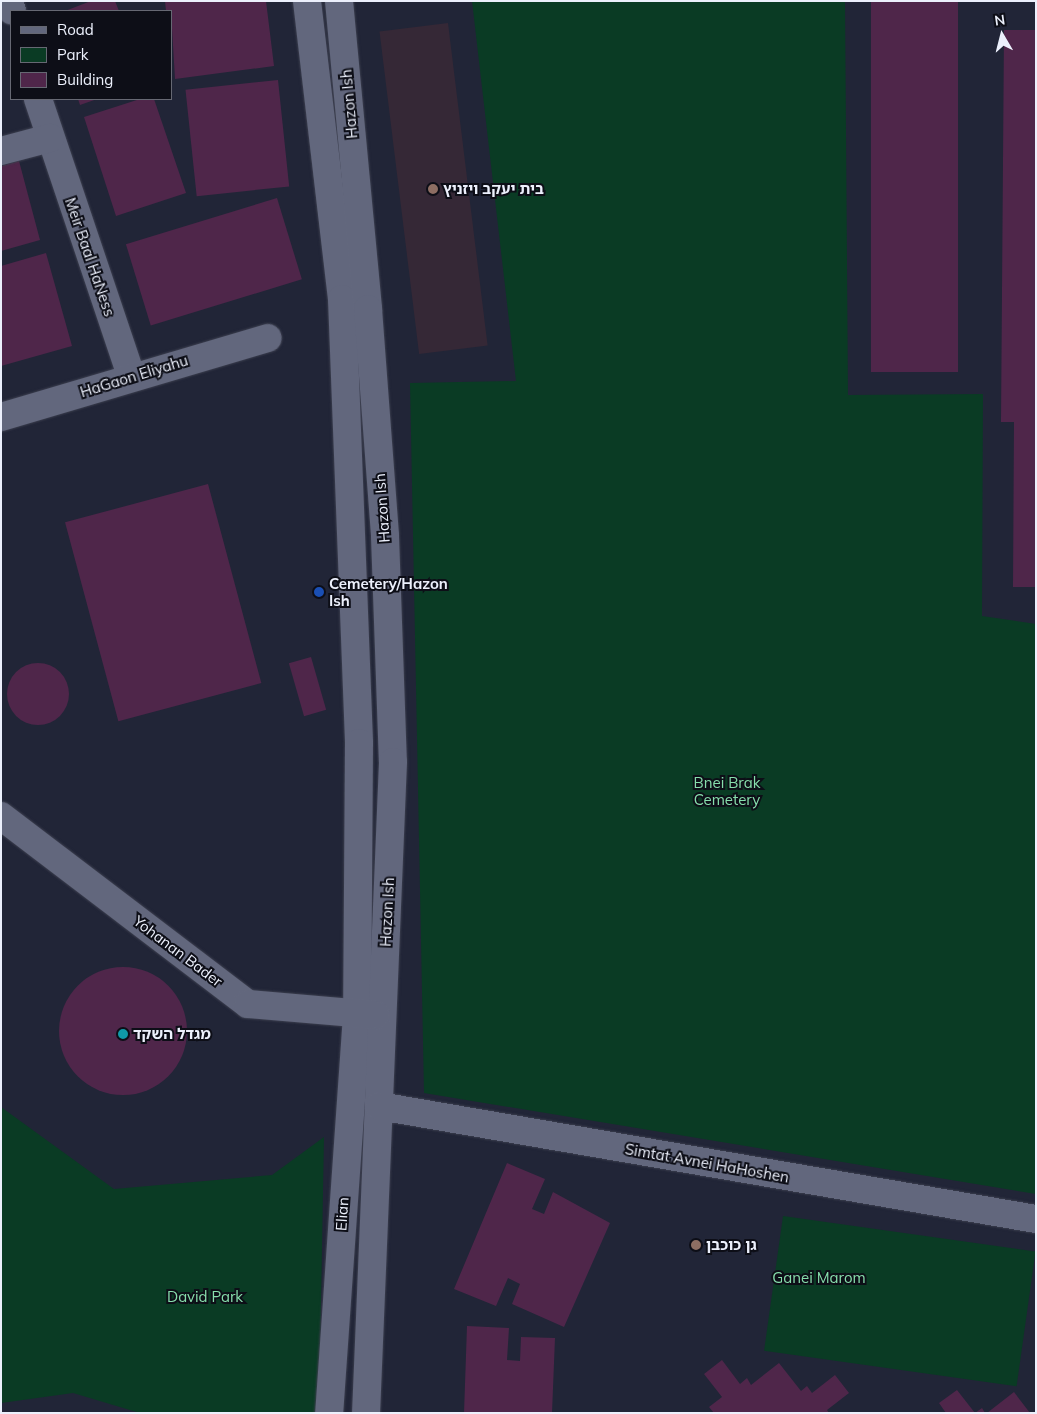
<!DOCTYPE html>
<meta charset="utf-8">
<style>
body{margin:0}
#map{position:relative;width:1037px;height:1414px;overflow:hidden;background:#212537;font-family:Mulish,"Noto Sans Hebrew",sans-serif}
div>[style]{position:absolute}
.education>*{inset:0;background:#352836;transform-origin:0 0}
.green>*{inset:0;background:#0a3b24;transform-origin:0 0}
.building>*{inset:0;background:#4f264a;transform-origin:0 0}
.round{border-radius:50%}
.roads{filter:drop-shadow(0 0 1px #3c3f4f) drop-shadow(0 0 1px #3c3f4f)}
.minor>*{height:28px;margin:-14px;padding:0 14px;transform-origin:14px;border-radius:14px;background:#62677d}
.dots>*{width:14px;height:14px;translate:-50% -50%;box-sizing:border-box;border:2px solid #0d0e17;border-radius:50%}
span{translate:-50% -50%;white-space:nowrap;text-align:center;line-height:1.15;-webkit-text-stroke:4px #0d0e17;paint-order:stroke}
.street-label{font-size:15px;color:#ecf0fc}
.poi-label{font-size:15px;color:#ecf0fc;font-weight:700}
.left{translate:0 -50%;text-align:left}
.park-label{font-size:15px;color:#87deac}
.frame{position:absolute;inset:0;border:2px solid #ecf0fc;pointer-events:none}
.legend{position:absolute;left:10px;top:10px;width:162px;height:90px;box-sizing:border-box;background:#0d0e17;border:1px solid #666873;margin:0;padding:6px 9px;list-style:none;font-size:15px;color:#ecf0fc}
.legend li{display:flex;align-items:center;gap:10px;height:25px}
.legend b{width:25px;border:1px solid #666873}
.north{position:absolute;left:977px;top:10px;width:50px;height:50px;-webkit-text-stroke:4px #0d0e17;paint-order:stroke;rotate:352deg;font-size:14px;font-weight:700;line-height:20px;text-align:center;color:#ecf0fc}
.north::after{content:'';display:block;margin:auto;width:18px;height:22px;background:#ecf0fc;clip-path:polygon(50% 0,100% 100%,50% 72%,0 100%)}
</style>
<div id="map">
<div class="education">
<i style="left:448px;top:23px;width:325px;height:69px;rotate:83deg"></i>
</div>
<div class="green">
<i style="clip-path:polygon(472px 1px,845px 1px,848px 395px,983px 394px,982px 616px,1036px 624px,1036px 1194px,424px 1093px,410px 383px,516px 381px)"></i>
<i style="clip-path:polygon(1px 1107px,114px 1189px,272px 1175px,324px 1137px,319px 1413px,140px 1413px,73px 1393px,1px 1403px)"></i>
<i style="left:783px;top:1216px;width:255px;height:136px;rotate:8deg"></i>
</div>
<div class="building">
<i style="clip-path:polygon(91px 1px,115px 1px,119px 11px,65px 11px)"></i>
<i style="clip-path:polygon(165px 1px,266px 1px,274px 66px,175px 79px,171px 11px,166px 11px)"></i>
<i style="left:871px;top:1px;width:87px;height:371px"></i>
<i style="clip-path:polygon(1004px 30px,1036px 30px,1036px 587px,1013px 587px,1014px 422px,1001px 422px)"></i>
<i style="left:278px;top:80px;width:107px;height:93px;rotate:84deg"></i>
<i style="clip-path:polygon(78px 99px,97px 99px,80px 105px)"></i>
<i style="clip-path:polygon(140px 99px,154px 99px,186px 193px,116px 216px,84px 117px)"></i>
<i style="clip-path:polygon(19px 161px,40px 240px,1px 251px,1px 166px)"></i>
<i style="left:277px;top:198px;width:85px;height:158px;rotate:73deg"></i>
<i style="clip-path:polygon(46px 253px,72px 346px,1px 366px,1px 266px)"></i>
<i style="left:208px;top:484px;width:206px;height:148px;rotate:75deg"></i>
<i style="left:311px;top:657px;width:55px;height:23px;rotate:74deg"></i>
<i class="round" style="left:7px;top:663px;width:62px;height:62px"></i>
<i class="round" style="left:59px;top:967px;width:128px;height:128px"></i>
<i style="clip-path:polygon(507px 1163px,545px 1179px,532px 1209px,544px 1214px,553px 1192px,610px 1223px,564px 1327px,512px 1304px,520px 1284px,508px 1278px,496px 1306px,454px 1289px)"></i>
<i style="clip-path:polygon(467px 1326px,509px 1328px,507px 1360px,520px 1361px,521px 1337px,555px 1338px,552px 1413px,464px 1413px)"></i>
<i style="clip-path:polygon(722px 1360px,740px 1384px,747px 1378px,751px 1385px,779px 1363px,801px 1391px,807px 1386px,812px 1393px,835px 1375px,849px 1393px,827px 1410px,829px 1413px,714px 1413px,709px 1407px,722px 1397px,704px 1374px)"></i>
<i style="clip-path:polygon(957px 1390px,975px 1413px,982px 1408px,985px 1413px,946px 1413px,939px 1403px)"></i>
<i style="clip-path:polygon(1014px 1392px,1030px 1413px,987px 1413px)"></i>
</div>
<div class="roads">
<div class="minor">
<i style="left:9px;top:1px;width:10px;rotate:73deg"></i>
<i style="left:307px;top:1px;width:300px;rotate:83.3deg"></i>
<i style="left:342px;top:299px;width:444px;rotate:87.8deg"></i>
<i style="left:359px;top:743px;width:272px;rotate:90.4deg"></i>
<i style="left:357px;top:1015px;width:399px;rotate:94deg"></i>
<i style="left:339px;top:1px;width:309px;rotate:84.6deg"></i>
<i style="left:368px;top:309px;width:228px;rotate:85.7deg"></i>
<i style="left:385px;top:536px;width:226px;rotate:88deg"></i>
<i style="left:393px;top:762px;width:652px;rotate:92.37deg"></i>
<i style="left:38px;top:99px;width:292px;rotate:71.4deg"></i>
<i style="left:1px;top:151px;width:51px;rotate:-14.9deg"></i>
<i style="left:1px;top:417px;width:278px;rotate:-16.5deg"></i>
<i style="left:1px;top:816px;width:310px;rotate:37.3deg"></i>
<i style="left:248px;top:1004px;width:128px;rotate:4.9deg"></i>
<i style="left:379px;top:1106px;width:667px;rotate:9.76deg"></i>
</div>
</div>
<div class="dots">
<i style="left:433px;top:189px;background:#8d6e63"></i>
<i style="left:319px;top:592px;background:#1a4fb4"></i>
<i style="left:123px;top:1034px;background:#0f9aa8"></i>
<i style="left:696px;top:1245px;background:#8d6e63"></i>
</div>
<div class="street-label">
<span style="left:349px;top:104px;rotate:-95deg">Hazon Ish</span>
<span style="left:90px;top:257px;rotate:71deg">Meir Baal HaNess</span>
<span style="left:134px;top:376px;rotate:-17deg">HaGaon Eliyahu</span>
<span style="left:382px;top:508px;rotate:-94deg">Hazon Ish</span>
<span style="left:387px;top:912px;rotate:-87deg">Hazon Ish</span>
<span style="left:178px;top:951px;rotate:37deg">Yohanan Bader</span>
<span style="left:707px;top:1163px;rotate:10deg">Simtat Avnei HaHoshen</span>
<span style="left:342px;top:1214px;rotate:-86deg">Elian</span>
</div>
<div class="poi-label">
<span class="left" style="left:443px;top:189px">בית יעקב ויזניץ</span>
<span class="left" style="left:329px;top:592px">Cemetery/Hazon<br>Ish</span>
<span class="left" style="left:133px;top:1034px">מגדל השקד</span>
<span class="left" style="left:706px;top:1245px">גן כוכבן</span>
</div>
<div class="park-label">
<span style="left:727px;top:791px">Bnei Brak<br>Cemetery</span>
<span style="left:819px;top:1278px">Ganei Marom</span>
<span style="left:205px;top:1297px">David Park</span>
</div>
<div class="frame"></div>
<ul class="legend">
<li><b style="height:6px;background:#62677d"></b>Road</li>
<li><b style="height:14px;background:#0a3b24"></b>Park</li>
<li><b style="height:14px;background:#4f264a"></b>Building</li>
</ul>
<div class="north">N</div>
</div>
